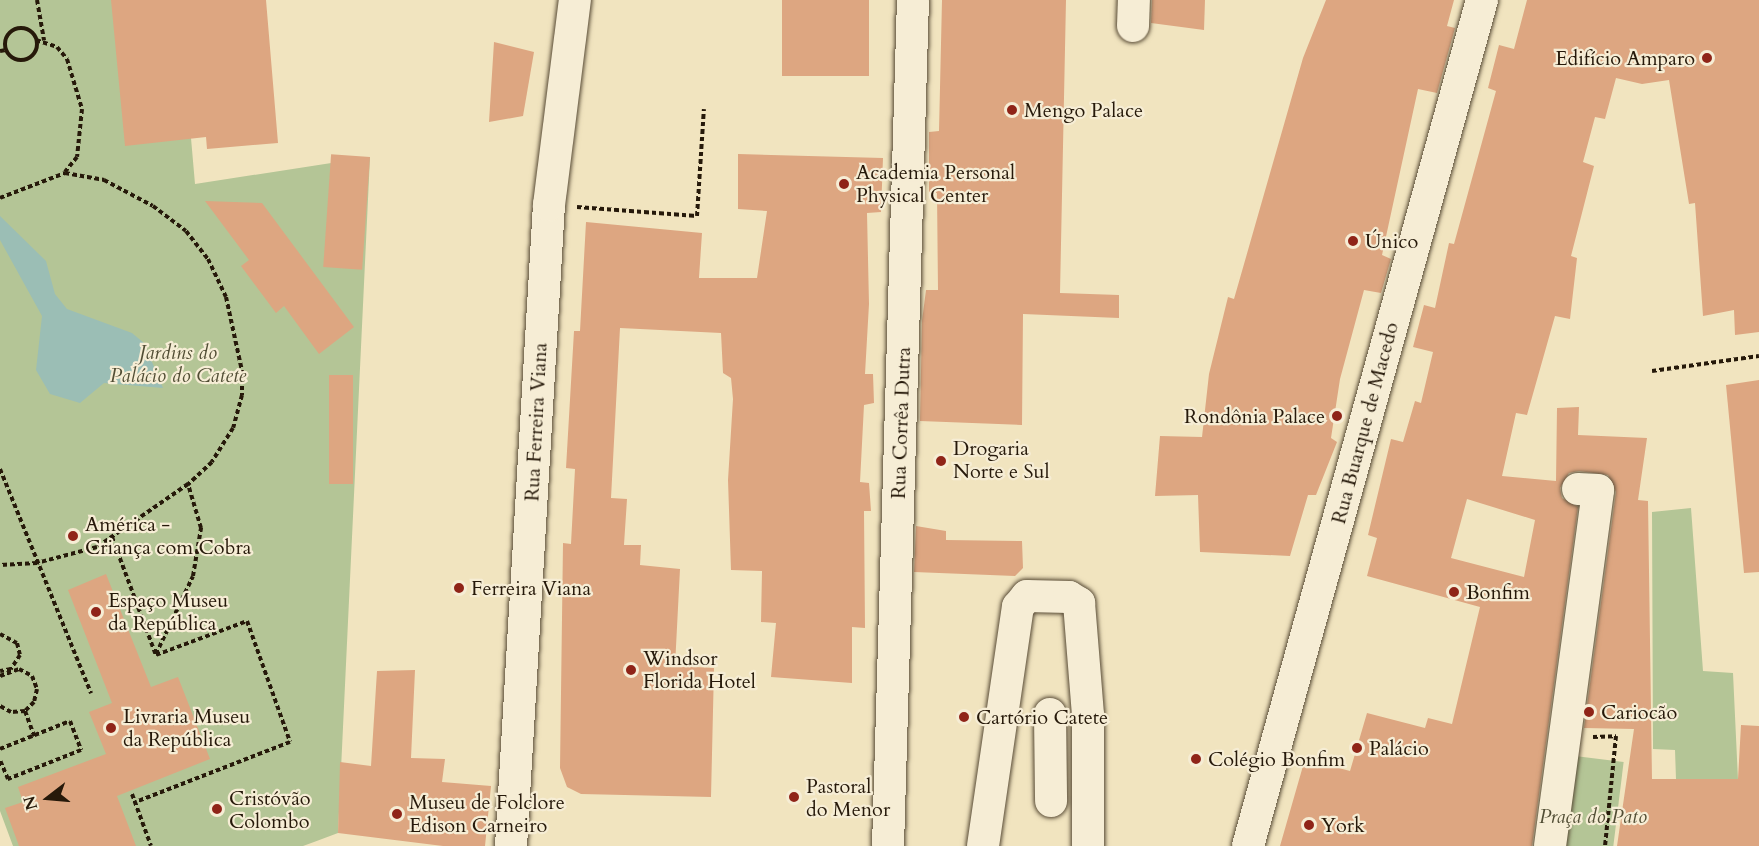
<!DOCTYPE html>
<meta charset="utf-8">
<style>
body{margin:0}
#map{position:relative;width:1759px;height:846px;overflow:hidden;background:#f1e4bf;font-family:Cardo,serif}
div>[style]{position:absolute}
.green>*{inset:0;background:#b4c596;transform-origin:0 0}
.water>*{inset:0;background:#9bbeb5}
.building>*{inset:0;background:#dda681;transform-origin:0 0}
.path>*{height:4px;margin-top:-2px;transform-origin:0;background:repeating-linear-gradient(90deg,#26190a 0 4.5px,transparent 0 7.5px)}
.path>.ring{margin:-2px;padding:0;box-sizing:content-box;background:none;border:4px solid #26190a;border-radius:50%}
.roads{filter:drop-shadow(0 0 2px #594c37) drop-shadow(0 0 2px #594c37)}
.minor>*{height:32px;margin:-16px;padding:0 16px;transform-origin:16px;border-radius:16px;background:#f6edd5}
.dots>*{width:16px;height:16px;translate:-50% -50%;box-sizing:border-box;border:3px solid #f6edd5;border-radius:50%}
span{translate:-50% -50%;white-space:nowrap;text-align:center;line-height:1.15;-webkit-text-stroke:4.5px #f6edd5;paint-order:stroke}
.poi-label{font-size:20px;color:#26190a}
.right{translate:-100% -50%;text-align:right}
.left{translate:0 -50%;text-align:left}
.park-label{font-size:20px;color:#514d34;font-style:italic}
.street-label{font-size:20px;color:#26190a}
.north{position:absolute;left:18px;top:768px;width:60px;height:60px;-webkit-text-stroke:4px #f6edd5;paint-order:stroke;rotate:254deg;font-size:16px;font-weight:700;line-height:24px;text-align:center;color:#26190a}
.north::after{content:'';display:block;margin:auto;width:21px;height:27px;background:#26190a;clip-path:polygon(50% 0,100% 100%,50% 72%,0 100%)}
</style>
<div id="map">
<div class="green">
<i style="clip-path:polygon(0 0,179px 0,195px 184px,370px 157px,338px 833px,314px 842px,303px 846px,13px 846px,0 811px)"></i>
<i style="clip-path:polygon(1691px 508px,1703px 671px,1733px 673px,1738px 780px,1676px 779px,1675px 750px,1653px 749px,1652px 512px)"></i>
<i style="left:1575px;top:756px;width:49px;height:91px;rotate:7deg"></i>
</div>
<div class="water">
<i style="clip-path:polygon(0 216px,46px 261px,55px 294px,67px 309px,132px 333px,144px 343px,163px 388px,104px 383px,80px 403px,50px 394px,36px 370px,42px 316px,0 240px)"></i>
</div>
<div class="building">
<i style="clip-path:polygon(111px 0,266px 0,278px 143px,207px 149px,206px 137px,125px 146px)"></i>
<i style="left:782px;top:0;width:87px;height:76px"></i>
<i style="clip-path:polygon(942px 0,1066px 0,1060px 293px,1119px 295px,1119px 318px,1023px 314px,1022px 425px,920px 421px,922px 321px,926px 290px,938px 290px,937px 193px,929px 192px,929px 132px,939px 131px)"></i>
<i style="clip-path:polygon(1152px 0,1205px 0,1204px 30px,1151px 23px)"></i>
<i style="clip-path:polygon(1326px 0,1454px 0,1447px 26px,1455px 28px,1437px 93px,1418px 89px,1382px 255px,1391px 259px,1381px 293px,1364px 290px,1340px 379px,1331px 438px,1337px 442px,1316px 495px,1308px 495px,1290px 556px,1200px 552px,1198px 495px,1155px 496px,1160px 436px,1202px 437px,1209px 374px,1228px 297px,1234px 299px,1303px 58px)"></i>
<i style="clip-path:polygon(evenodd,1527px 0,1759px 0,1759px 332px,1735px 335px,1734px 310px,1703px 316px,1695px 203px,1689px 204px,1669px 80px,1642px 84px,1616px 78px,1605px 119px,1595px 117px,1583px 162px,1594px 166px,1571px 256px,1577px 258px,1570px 319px,1555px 316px,1527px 415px,1516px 413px,1502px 476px,1556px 481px,1557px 408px,1579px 407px,1578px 435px,1647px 438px,1638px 500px,1648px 501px,1652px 779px,1738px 779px,1741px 725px,1759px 726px,1759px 846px,1617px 846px,1634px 729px,1584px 728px,1616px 492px,1608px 475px,1579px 471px,1569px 473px,1560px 488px,1562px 498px,1578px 507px,1532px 846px,1280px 846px,1305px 759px,1350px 771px,1367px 713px,1425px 728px,1428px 718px,1452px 724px,1480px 607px,1367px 576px,1377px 538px,1368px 535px,1391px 439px,1403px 442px,1415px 401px,1421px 403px,1433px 352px,1413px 347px,1424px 305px,1435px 308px,1449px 243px,1454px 244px,1496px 91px,1488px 88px,1499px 45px,1514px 49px,1527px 0,1467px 499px,1535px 520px,1524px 577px,1451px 558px,1467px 499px)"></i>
<i style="clip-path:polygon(494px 42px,534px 52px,523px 116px,489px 122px)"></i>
<i style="clip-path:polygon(738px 154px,883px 158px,881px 212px,867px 213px,869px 304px,865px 374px,873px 374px,874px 403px,864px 405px,860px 482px,869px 483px,871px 511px,864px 511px,865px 628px,852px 627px,852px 683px,771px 677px,776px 623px,761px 622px,762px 571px,731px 570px,728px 480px,733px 399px,731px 378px,723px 373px,721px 333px,620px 328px,611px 498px,627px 499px,624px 545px,641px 545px,640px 565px,680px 569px,675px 666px,714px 668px,711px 797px,581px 794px,567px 787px,560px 768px,563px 543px,571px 544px,575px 469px,566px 468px,574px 331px,580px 331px,586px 222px,702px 233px,699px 278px,757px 278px,767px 211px,738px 209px)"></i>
<i style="left:370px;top:157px;width:113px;height:39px;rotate:94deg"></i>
<i style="clip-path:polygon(205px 201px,262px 203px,354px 327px,319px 354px,284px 306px,276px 313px,241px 266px,249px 260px)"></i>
<i style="left:329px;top:375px;width:24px;height:109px"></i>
<i style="clip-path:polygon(1759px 380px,1759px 572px,1744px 573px,1726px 385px)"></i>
<i style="clip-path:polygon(916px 526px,946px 531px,946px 540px,1022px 541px,1023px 568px,1015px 576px,914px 572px)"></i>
<i style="clip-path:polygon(106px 574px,151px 687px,178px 677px,210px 759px,117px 796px,136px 846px,19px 846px,5px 808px,23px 802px,18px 787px,106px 754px,89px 712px,112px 703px,68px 590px)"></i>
<i style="clip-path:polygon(415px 670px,411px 758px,445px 759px,442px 782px,491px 786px,485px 846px,443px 846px,338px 833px,340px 762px,371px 766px,377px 671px)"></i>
</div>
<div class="path">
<i style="left:37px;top:0;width:41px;rotate:80.1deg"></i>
<i class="ring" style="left:5px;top:28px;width:28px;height:28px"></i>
<i style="left:36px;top:40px;width:22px;rotate:18deg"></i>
<i style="left:57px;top:47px;width:16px;rotate:50deg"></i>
<i style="left:67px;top:59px;width:52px;rotate:73.3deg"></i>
<i style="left:82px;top:109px;width:48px;rotate:95.9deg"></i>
<i style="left:77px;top:157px;width:19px;rotate:129deg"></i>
<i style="left:0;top:51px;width:6px;rotate:-9deg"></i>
<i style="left:0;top:198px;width:70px;rotate:-21deg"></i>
<i style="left:65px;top:173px;width:40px;rotate:10deg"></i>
<i style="left:104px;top:180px;width:55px;rotate:28deg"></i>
<i style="left:153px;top:206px;width:41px;rotate:37.1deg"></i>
<i style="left:186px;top:231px;width:36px;rotate:52deg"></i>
<i style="left:208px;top:259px;width:42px;rotate:64.7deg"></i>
<i style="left:226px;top:297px;width:76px;rotate:77.8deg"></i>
<i style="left:242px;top:371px;width:24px;rotate:90deg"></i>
<i style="left:242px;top:395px;width:34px;rotate:105deg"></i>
<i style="left:233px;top:428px;width:40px;rotate:122deg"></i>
<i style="left:212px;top:462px;width:33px;rotate:137deg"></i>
<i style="left:188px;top:484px;width:111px;rotate:145.3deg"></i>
<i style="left:97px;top:547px;width:62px;rotate:165.1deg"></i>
<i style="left:37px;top:563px;width:37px;rotate:177deg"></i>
<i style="left:577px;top:207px;width:120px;rotate:4.3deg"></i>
<i style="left:697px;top:216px;width:107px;rotate:-86.3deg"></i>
<i style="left:1652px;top:371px;width:108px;rotate:-8deg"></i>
<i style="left:0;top:469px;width:242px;rotate:67.9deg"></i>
<i style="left:112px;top:537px;width:126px;rotate:69.6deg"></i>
<i style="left:156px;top:655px;width:97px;rotate:-20.5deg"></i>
<i style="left:247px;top:621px;width:128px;rotate:70.4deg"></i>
<i style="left:290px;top:742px;width:166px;rotate:158.8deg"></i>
<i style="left:0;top:634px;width:19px;rotate:28deg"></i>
<i style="left:17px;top:643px;width:12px;rotate:76deg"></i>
<i style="left:20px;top:655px;width:17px;rotate:123deg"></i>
<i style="left:11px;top:669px;width:11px;rotate:170deg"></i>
<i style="left:156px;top:654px;width:86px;rotate:-64.6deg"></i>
<i style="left:193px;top:576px;width:49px;rotate:-80.5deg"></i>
<i style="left:201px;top:528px;width:46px;rotate:-106.5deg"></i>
<i style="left:0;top:676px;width:20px;rotate:-20deg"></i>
<i style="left:19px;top:669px;width:15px;rotate:28deg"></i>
<i style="left:32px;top:676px;width:14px;rotate:69deg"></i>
<i style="left:37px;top:689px;width:13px;rotate:103deg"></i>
<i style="left:34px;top:702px;width:13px;rotate:135deg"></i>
<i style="left:25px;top:711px;width:14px;rotate:176deg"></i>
<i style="left:11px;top:712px;width:13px;rotate:-151deg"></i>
<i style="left:25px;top:711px;width:27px;rotate:70deg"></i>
<i style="left:1593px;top:737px;width:23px;rotate:-2deg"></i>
<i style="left:1616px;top:736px;width:111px;rotate:95.7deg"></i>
<i style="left:0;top:749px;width:75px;rotate:-21.8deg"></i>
<i style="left:70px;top:721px;width:31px;rotate:69deg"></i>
<i style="left:81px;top:750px;width:79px;rotate:158.3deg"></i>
<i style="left:8px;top:779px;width:21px;rotate:-113deg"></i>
<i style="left:132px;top:794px;width:55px;rotate:69.9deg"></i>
</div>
<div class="roads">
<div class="minor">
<i style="left:1133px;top:26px;width:26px;rotate:-88deg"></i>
<i style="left:1050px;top:714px;width:87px;rotate:89.3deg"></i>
<i style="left:511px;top:846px;width:642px;rotate:-86.61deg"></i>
<i style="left:549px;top:205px;width:207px;rotate:-82.8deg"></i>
<i style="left:888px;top:846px;width:846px;rotate:-88.31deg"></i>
<i style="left:983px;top:846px;width:242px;rotate:-81.7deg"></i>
<i style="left:1018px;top:607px;width:14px;rotate:-51deg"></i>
<i style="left:1027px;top:596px;width:42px;rotate:1.4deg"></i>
<i style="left:1069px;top:597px;width:12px;rotate:31deg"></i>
<i style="left:1079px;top:603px;width:112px;rotate:85.4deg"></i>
<i style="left:1088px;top:715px;width:131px;rotate:90deg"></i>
<i style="left:1248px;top:846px;width:878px;rotate:-74.54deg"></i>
<i style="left:1550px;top:846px;width:359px;rotate:-82.3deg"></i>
<i style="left:1598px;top:490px;width:20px;rotate:-177deg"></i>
</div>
</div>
<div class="dots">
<i style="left:1707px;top:58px;background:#8f2418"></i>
<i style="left:1012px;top:110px;background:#8f2418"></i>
<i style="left:844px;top:184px;background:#8f2418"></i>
<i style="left:1353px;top:241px;background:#8f2418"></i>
<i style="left:1337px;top:416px;background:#8f2418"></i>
<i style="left:941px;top:461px;background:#8f2418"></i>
<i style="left:73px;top:536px;background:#8f2418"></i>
<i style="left:459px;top:588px;background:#8f2418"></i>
<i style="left:1454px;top:592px;background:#8f2418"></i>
<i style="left:96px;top:612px;background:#8f2418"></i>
<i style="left:631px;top:670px;background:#8f2418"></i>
<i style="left:1589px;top:712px;background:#8f2418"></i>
<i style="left:964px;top:717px;background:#8f2418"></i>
<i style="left:111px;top:728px;background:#8f2418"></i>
<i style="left:1357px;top:748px;background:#8f2418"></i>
<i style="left:1196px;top:759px;background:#8f2418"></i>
<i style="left:794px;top:797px;background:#8f2418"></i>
<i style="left:217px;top:809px;background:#8f2418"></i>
<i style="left:397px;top:814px;background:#8f2418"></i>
<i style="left:1309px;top:825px;background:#8f2418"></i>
</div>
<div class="poi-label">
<span class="right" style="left:1695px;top:58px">Edifício Amparo</span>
<span class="left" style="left:1024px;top:110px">Mengo Palace</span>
<span class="left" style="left:856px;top:184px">Academia Personal<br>Physical Center</span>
<span class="left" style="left:1365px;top:241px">Único</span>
<span class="right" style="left:1325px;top:416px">Rondônia Palace</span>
<span class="left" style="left:953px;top:460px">Drogaria<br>Norte e Sul</span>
<span class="left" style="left:85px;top:536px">América -<br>Criança com Cobra</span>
<span class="left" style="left:471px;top:588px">Ferreira Viana</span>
<span class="left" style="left:1466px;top:592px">Bonfim</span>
<span class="left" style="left:108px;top:612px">Espaço Museu<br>da República</span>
<span class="left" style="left:643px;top:670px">Windsor<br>Florida Hotel</span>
<span class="left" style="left:1601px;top:712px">Cariocão</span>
<span class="left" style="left:123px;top:728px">Livraria Museu<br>da República</span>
<span class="left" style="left:976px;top:717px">Cartório Catete</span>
<span class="left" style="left:1369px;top:748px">Palácio</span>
<span class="left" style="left:1208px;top:759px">Colégio Bonfim</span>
<span class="left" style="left:806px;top:798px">Pastoral<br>do Menor</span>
<span class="left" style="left:229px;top:810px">Cristóvão<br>Colombo</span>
<span class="left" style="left:409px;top:814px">Museu de Folclore<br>Edison Carneiro</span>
<span class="left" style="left:1321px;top:825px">York</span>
</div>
<div class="park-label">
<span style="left:178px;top:364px">Jardins do<br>Palácio do Catete</span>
<span style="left:1593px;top:816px">Praça do Pato</span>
</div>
<div class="street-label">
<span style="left:536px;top:422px;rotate:-87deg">Rua Ferreira Viana</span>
<span style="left:901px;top:423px;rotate:-88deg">Rua Corrêa Dutra</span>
<span style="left:1365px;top:423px;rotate:-75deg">Rua Buarque de Macedo</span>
</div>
<div class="north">N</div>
</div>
